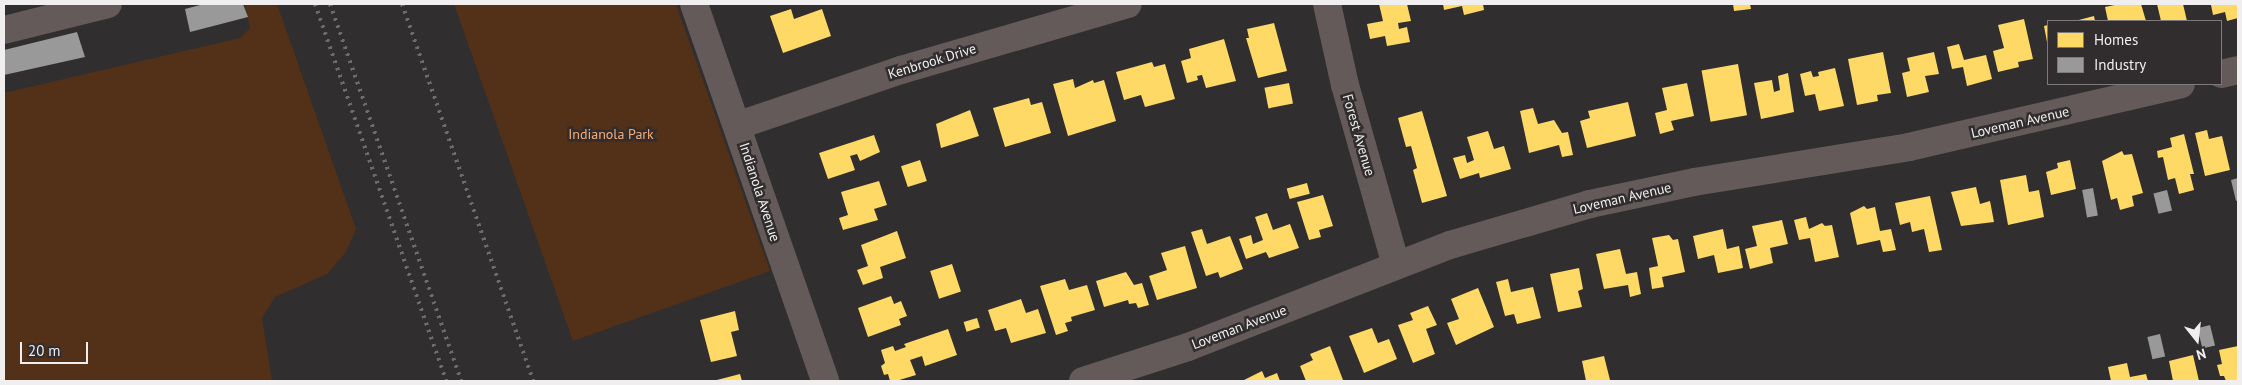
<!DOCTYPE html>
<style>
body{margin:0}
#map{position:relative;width:2242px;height:385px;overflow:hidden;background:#302e2f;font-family:"PT Sans",sans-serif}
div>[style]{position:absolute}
.green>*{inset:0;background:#533118}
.homes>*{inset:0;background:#ffd966;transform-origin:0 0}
.industry>*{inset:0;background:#999;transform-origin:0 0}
.street>*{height:28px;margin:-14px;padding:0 14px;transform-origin:14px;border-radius:14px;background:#635a59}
.rail>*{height:4px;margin-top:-2px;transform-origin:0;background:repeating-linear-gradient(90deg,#716a6a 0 2.5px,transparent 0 7.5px)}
span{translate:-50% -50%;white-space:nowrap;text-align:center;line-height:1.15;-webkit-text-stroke:5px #312d2e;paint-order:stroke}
.street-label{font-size:14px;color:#f0eeee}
.park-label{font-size:14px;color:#fbab74}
.frame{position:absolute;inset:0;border:5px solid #f0eeee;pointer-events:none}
.legend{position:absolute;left:2047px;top:20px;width:175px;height:65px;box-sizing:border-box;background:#312d2e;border:1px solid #7d7a7b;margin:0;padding:6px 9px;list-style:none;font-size:15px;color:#f0eeee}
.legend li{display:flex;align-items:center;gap:10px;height:25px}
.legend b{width:25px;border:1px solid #7d7a7b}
.north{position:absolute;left:2172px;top:315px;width:50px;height:50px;-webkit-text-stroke:4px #312d2e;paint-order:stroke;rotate:164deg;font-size:14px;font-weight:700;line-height:20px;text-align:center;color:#f0eeee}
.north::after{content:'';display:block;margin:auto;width:18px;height:22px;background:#f0eeee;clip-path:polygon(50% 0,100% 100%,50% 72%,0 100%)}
.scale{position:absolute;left:20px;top:342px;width:68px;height:22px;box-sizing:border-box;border:2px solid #f0eeee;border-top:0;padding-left:6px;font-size:15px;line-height:18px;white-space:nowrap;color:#f0eeee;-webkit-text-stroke:4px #312d2e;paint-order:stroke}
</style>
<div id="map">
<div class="green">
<i style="clip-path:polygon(245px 4px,277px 4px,356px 229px,346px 252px,327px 274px,275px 297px,262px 318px,272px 381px,4px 381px,4px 93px,240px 38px,250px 28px)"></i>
<i style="clip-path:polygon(454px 4px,676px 4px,770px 271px,573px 341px)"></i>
</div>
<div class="homes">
<i style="clip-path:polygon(1379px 4px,1407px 4px,1411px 21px,1398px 23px,1399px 29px,1407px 27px,1410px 42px,1387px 46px,1385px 36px,1370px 39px,1367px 24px,1383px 21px)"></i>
<i style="clip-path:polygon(1443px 4px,1483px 4px,1484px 10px,1464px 15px,1462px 6px,1444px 10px)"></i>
<i style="clip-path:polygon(1733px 4px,1750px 4px,1751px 9px,1734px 11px)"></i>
<i style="clip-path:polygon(2119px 4px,2141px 4px,2146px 21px,2108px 21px,2105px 7px)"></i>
<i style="clip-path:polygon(2157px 4px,2183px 4px,2187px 21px,2161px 21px)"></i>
<i style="clip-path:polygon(2206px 4px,2237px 4px,2238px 18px,2227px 21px,2225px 12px,2213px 15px,2211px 5px)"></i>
<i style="clip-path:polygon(791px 9px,794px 19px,822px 9px,831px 36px,783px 53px,770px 16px)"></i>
<i style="clip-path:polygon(2094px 16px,2095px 21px,2075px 21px)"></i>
<i style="clip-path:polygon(2024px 19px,2033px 59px,2018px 62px,2019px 67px,1998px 72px,1993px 51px,2004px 48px,1998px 25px)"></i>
<i style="clip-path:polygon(1274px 23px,1287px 71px,1258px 78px,1246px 38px,1249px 38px,1247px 29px)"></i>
<i style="clip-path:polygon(2048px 25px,2048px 42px,2047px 42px,2044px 26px)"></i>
<i style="clip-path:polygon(1224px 39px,1236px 81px,1206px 88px,1202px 75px,1197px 76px,1198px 80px,1187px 83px,1181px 61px,1191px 58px,1189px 49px)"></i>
<i style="clip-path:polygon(1959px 44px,1964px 60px,1986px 55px,1992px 79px,1967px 86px,1963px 67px,1952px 69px,1947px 47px)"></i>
<i style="clip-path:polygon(1883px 52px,1891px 93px,1877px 95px,1878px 101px,1857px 105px,1848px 59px)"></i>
<i style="clip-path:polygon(1934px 52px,1939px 74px,1925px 76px,1929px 92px,1907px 97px,1902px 73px,1910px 71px,1907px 58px)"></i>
<i style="clip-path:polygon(1152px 62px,1154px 67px,1165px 64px,1175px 99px,1145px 107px,1141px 95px,1124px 100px,1116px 72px)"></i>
<i style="left:1738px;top:64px;width:52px;height:37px;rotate:80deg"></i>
<i style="clip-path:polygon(1835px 68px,1844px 106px,1819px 111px,1815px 94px,1805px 96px,1800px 74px,1811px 71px,1813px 77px,1819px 76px,1818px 72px)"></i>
<i style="clip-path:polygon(1788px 73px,1794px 112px,1761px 119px,1754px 83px,1772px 80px,1774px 92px,1780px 90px,1778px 76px)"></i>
<i style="clip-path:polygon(1073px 79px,1075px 88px,1093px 80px,1094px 83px,1104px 80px,1116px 121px,1068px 136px,1053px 84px)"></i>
<i style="left:1289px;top:83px;width:21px;height:25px;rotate:79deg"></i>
<i style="clip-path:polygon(1687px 83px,1694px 116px,1671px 121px,1674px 130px,1660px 134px,1655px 113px,1667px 110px,1662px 88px)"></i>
<i style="clip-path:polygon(1029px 98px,1031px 105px,1042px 102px,1051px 133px,1005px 147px,993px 108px)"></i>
<i style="clip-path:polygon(1628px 102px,1636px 136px,1587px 148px,1580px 121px,1590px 118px,1588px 111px)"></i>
<i style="clip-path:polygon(1533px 108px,1538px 124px,1554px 120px,1562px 133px,1568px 132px,1573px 155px,1562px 157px,1559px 145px,1529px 153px,1520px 111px)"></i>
<i style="clip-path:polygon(970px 110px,979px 136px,941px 148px,936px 124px)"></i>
<i style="clip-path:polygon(1422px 111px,1447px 196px,1422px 203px,1413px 170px,1417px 168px,1411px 146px,1406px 147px,1398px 118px)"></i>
<i style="clip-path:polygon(2207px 130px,2209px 139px,2222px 136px,2230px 170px,2205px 176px,2195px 133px)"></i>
<i style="clip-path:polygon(1488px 131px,1494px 149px,1504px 146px,1511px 169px,1480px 178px,1479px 173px,1460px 179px,1453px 158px,1465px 155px,1467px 163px,1474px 160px,1467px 137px)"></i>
<i style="clip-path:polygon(2184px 134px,2194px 174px,2190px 174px,2194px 190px,2179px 194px,2175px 178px,2168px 180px,2163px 157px,2158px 158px,2157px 151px,2172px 147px,2170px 138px)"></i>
<i style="clip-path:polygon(874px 135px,880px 152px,860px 161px,857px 154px,850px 156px,855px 170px,828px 179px,819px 153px)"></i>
<i style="clip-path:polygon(2122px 151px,2124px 155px,2132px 154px,2143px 193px,2132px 196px,2134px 206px,2120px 210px,2117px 198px,2111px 200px,2102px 161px)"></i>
<i style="left:920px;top:160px;width:22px;height:20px;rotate:72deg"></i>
<i style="clip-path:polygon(2070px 160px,2076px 189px,2051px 195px,2046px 172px,2058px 168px,2057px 163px)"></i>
<i style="clip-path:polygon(2026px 175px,2029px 192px,2039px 190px,2044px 217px,2008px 225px,2000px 180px)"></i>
<i style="clip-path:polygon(879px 181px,887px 205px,874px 209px,878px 220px,843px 230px,839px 218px,848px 215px,841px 192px)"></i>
<i style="left:1307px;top:183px;width:11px;height:21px;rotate:75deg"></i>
<i style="clip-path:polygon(1976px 187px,1980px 204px,1990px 201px,1994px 222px,1961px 226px,1951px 192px)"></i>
<i style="clip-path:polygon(1323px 195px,1333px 226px,1319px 230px,1321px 237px,1309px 240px,1297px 202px)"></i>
<i style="clip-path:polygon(1930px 196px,1942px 250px,1929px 252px,1924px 229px,1912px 232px,1910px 222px,1900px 225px,1895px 203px)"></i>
<i style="clip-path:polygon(1864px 206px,1867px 209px,1875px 207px,1880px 231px,1891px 229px,1896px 250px,1883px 252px,1880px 240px,1857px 245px,1850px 213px)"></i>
<i style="clip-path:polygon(1267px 213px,1273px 230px,1290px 224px,1299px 248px,1269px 258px,1266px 252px,1246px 259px,1239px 239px,1251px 235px,1253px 244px,1263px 240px,1255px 217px)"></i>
<i style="clip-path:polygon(1806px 217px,1809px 229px,1822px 223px,1825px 226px,1832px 225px,1839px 257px,1815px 262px,1810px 238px,1799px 240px,1794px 220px)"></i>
<i style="clip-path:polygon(1782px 220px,1788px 244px,1770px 248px,1773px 263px,1750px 269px,1745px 249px,1757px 246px,1752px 226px)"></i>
<i style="clip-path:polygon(1202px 229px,1207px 244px,1230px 236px,1243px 269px,1220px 278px,1218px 272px,1206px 276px,1191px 232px)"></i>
<i style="clip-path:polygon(1723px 229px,1727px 249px,1739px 246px,1743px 268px,1718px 273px,1714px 255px,1698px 259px,1693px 236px)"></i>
<i style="clip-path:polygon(897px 231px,906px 258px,880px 267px,883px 278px,863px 285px,857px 270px,868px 266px,861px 245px)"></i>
<i style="clip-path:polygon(1669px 235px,1673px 240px,1678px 239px,1685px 272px,1662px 277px,1664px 287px,1652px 289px,1649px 268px,1658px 266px,1652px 238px)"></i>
<i style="clip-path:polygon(1185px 246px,1197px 288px,1157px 300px,1149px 276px,1167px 270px,1161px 253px)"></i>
<i style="clip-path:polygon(1620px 249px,1626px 274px,1637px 272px,1641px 294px,1630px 297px,1628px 285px,1604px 289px,1596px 254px)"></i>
<i style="left:952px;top:264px;width:29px;height:23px;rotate:72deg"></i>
<i style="clip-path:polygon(1579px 268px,1583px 289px,1578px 291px,1582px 307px,1558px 312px,1550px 274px)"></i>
<i style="clip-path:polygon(1126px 272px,1134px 285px,1142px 283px,1149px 305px,1138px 308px,1136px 303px,1129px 304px,1128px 300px,1104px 307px,1096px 281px)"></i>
<i style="clip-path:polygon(1065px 279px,1069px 290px,1087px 285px,1095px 310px,1071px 317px,1072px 321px,1065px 323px,1068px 331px,1056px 335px,1040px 286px)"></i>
<i style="clip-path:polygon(1508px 279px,1511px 292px,1533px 287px,1541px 318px,1517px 324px,1514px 314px,1505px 316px,1496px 282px)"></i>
<i style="clip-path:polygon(1478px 288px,1494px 327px,1456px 345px,1447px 323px,1459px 319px,1451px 299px)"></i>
<i style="clip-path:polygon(891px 296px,894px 304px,901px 301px,907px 316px,899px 319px,901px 325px,868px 337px,858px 308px)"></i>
<i style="clip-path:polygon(1021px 299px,1026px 313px,1038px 309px,1046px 333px,1011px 343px,1006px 328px,995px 331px,988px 310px)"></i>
<i style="clip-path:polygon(1428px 306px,1437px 325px,1426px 329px,1435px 354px,1413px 363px,1398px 325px,1413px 320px,1410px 313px)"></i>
<i style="clip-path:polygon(735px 311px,739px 330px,731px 332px,737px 356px,711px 362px,700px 320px)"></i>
<i style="left:977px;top:318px;width:10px;height:14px;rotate:73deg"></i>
<i style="clip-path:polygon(1372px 328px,1378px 343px,1389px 339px,1397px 359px,1364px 373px,1349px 336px)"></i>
<i style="clip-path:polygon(948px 329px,957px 355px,925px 366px,922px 356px,910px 360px,916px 375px,896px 381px,890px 381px,888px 374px,884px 375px,881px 366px,885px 363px,881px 350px,893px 346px,895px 351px,906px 347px,904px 344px)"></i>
<i style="clip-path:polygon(1330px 346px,1343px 380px,1306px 381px,1300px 366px,1313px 360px,1310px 354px)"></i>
<i style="clip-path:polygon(2238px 346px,2238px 381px,2226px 381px,2224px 376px,2220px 376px,2217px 365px,2222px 364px,2219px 350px)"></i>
<i style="clip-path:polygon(2193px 355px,2199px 381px,2173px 381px,2169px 361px)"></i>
<i style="clip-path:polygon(1604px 356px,1610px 380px,1586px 381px,1582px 361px)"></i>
<i style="clip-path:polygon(2127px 363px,2130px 377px,2146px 374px,2148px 381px,2111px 381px,2108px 367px)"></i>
<i style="clip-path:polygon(1262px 371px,1265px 378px,1277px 373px,1280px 381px,1242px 381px)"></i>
<i style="clip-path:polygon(740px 374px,742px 381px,713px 381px)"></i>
</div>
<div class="industry">
<i style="clip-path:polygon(204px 4px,243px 4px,248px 17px,190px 32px,185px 9px)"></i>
<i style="clip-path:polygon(77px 32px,85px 57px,4px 75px,4px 50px)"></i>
<i style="clip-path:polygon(2238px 178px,2238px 200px,2236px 201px,2231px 180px)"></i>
<i style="left:2093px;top:188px;width:28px;height:11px;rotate:80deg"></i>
<i style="left:2167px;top:190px;width:21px;height:14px;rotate:76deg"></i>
<i style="left:2210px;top:325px;width:21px;height:13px;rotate:76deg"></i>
<i style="left:2160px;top:334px;width:23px;height:13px;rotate:77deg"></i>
</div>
<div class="street">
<i style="left:694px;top:4px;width:399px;rotate:70.8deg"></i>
<i style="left:1327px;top:4px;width:83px;rotate:77.5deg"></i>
<i style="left:1345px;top:85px;width:187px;rotate:74.2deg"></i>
<i style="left:4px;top:30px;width:107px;rotate:-14deg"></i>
<i style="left:2221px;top:74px;width:17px;rotate:-13deg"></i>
<i style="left:739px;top:125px;width:171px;rotate:-18.8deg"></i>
<i style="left:901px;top:70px;width:236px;rotate:-16.2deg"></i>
<i style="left:1083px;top:381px;width:110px;rotate:-17.9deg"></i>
<i style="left:1188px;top:347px;width:281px;rotate:-21.3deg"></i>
<i style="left:1450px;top:245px;width:146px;rotate:-16.3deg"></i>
<i style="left:1590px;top:204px;width:106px;rotate:-11.9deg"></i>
<i style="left:1694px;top:182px;width:218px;rotate:-9.2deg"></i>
<i style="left:1909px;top:147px;width:279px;rotate:-13deg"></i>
</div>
<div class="rail">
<i style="left:315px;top:4px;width:399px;rotate:70.8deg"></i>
<i style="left:330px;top:4px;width:399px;rotate:70.8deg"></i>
<i style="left:402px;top:4px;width:399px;rotate:70.8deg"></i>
</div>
<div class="street-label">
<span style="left:932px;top:61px;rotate:-17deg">Kenbrook Drive</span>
<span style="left:2020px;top:122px;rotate:-13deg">Loveman Avenue</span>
<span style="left:1359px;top:135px;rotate:74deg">Forest Avenue</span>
<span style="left:760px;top:192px;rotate:72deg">Indianola Avenue</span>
<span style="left:1622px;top:198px;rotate:-13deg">Loveman Avenue</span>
<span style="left:1239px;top:327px;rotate:-21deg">Loveman Avenue</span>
</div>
<div class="park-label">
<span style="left:611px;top:134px">Indianola Park</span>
</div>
<div class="frame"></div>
<ul class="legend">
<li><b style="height:14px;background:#ffd966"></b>Homes</li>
<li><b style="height:14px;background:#999"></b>Industry</li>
</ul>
<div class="north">N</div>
<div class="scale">20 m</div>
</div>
